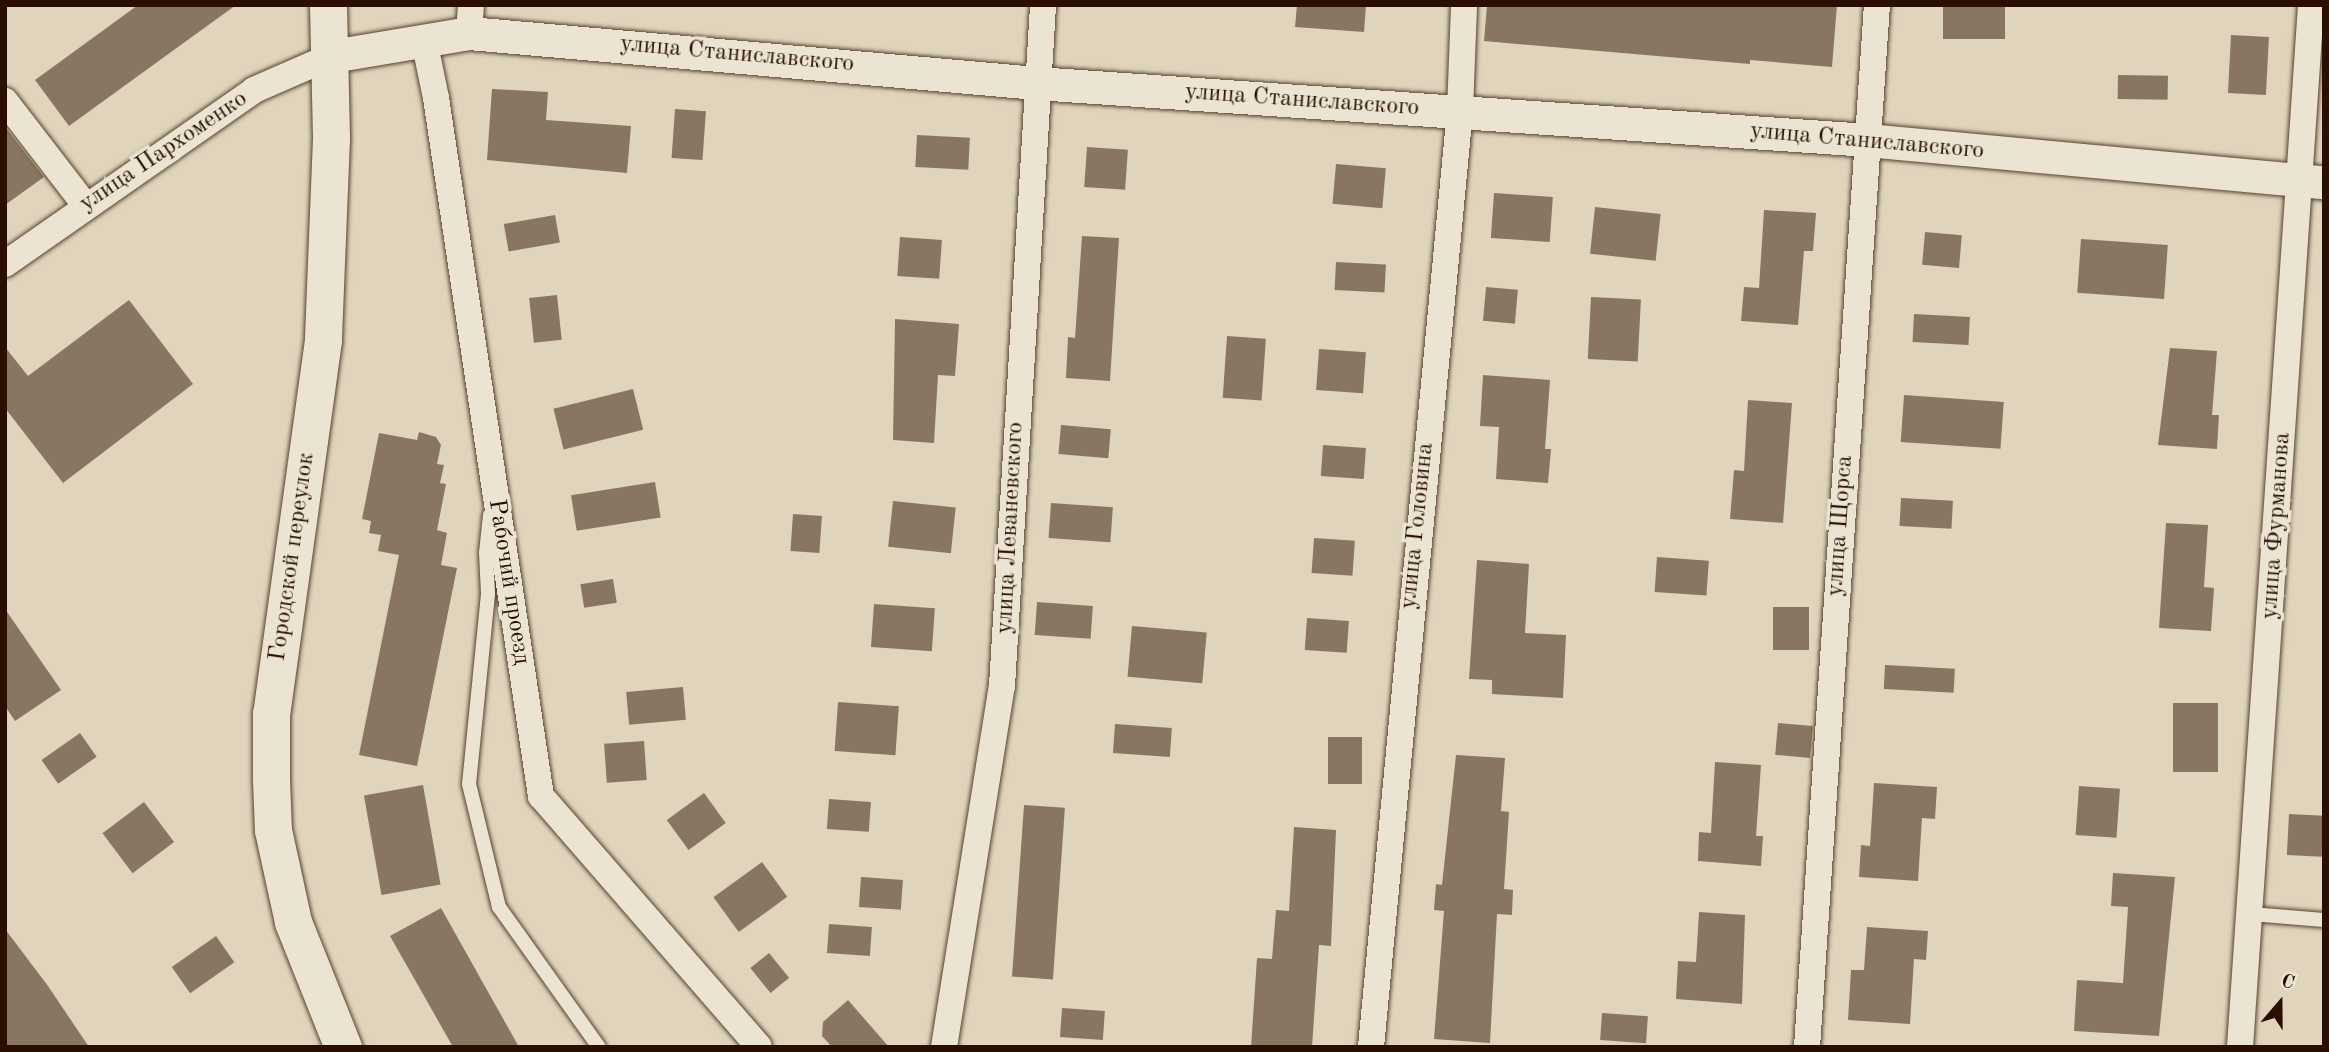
<!DOCTYPE html>
<meta charset="utf-8">
<style>
body{margin:0}
#map{position:relative;width:2329px;height:1052px;overflow:hidden;background:#e0d5bc;font-family:"Old Standard TT",serif}
div>[style]{position:absolute}
.building>*{inset:0;background:#897662;transform-origin:0 0}
.roads{filter:drop-shadow(0 0 2px #58402f) drop-shadow(0 0 2px #58402f)}
.service>*{height:14px;margin:-7px;padding:0 7px;transform-origin:7px;border-radius:7px;background:#ebe4d3}
.minor>*{height:26px;margin:-13px;padding:0 13px;transform-origin:13px;border-radius:13px;background:#ebe4d3}
.tertiary>*{height:33px;margin:-16.5px;padding:0 16.5px;transform-origin:16.5px;border-radius:16.5px;background:#ebe4d3}
.secondary>*{height:37px;margin:-18.5px;padding:0 18.5px;transform-origin:18.5px;border-radius:18.5px;background:#ebe4d3}
span{translate:-50% -50%;white-space:nowrap;text-align:center;line-height:1.15;-webkit-text-stroke:7px #ebe4d3;paint-order:stroke}
.street-label{font-size:24px;color:#2a0f00}
.frame{position:absolute;inset:0;border:7px solid #2a0f00;pointer-events:none}
.north{position:absolute;left:2245px;top:968px;width:70px;height:70px;-webkit-text-stroke:5px #ebe4d3;paint-order:stroke;rotate:20deg;font-size:19px;font-weight:700;line-height:28px;text-align:center;color:#2a0f00}
.north::after{content:'';display:block;margin:auto;width:24px;height:32px;background:#2a0f00;clip-path:polygon(50% 0,100% 100%,50% 72%,0 100%)}
</style>
<div id="map">
<div class="building">
<i style="clip-path:polygon(138px 5px,236px 5px,69px 126px,35px 80px)"></i>
<i style="clip-path:polygon(1297px 5px,1366px 5px,1364px 32px,1295px 27px)"></i>
<i style="clip-path:polygon(1487px 5px,1837px 5px,1832px 67px,1750px 60px,1750px 64px,1484px 41px)"></i>
<i style="left:1943px;top:5px;width:62px;height:34px"></i>
<i style="left:2231px;top:35px;width:38px;height:58px;rotate:3deg"></i>
<i style="left:2118px;top:75px;width:50px;height:24px;rotate:1deg"></i>
<i style="clip-path:polygon(492px 89px,548px 92px,546px 120px,631px 126px,627px 173px,487px 160px)"></i>
<i style="left:675px;top:109px;width:31px;height:49px;rotate:4deg"></i>
<i style="clip-path:polygon(5px 127px,44px 177px,5px 205px)"></i>
<i style="left:917px;top:135px;width:53px;height:32px;rotate:3deg"></i>
<i style="left:1087px;top:147px;width:41px;height:40px;rotate:4deg"></i>
<i style="left:1336px;top:164px;width:50px;height:40px;rotate:5deg"></i>
<i style="left:1494px;top:193px;width:59px;height:45px;rotate:4deg"></i>
<i style="left:1595px;top:207px;width:66px;height:47px;rotate:6deg"></i>
<i style="clip-path:polygon(1764px 210px,1816px 213px,1813px 251px,1804px 251px,1798px 325px,1741px 321px,1744px 287px,1759px 288px)"></i>
<i style="left:555px;top:215px;width:28px;height:52px;rotate:80deg"></i>
<i style="left:1925px;top:232px;width:37px;height:33px;rotate:5deg"></i>
<i style="clip-path:polygon(1082px 236px,1119px 238px,1110px 381px,1066px 378px,1068px 337px,1075px 338px)"></i>
<i style="left:900px;top:237px;width:42px;height:39px;rotate:4deg"></i>
<i style="left:2081px;top:239px;width:87px;height:54px;rotate:4deg"></i>
<i style="left:1336px;top:262px;width:50px;height:28px;rotate:3deg"></i>
<i style="left:1486px;top:287px;width:32px;height:34px;rotate:5deg"></i>
<i style="left:557px;top:295px;width:45px;height:28px;rotate:84deg"></i>
<i style="left:1591px;top:297px;width:50px;height:62px;rotate:3deg"></i>
<i style="clip-path:polygon(129px 300px,193px 384px,63px 483px,5px 408px,5px 347px,28px 376px)"></i>
<i style="left:1914px;top:314px;width:56px;height:28px;rotate:3deg"></i>
<i style="clip-path:polygon(895px 319px,959px 324px,955px 376px,938px 375px,934px 443px,893px 440px)"></i>
<i style="left:1227px;top:336px;width:39px;height:62px;rotate:4deg"></i>
<i style="clip-path:polygon(2170px 348px,2217px 351px,2212px 415px,2219px 415px,2217px 449px,2158px 445px)"></i>
<i style="left:1319px;top:349px;width:47px;height:41px;rotate:4deg"></i>
<i style="clip-path:polygon(1483px 375px,1550px 380px,1545px 449px,1551px 449px,1548px 483px,1496px 479px,1499px 427px,1480px 426px)"></i>
<i style="left:633px;top:389px;width:42px;height:82px;rotate:76deg"></i>
<i style="left:1904px;top:395px;width:100px;height:47px;rotate:4deg"></i>
<i style="clip-path:polygon(1748px 400px,1792px 403px,1783px 523px,1730px 519px,1734px 470px,1744px 471px)"></i>
<i style="left:1061px;top:425px;width:50px;height:29px;rotate:5deg"></i>
<i style="clip-path:polygon(419px 432px,436px 437px,441px 445px,437px 464px,444px 465px,440px 483px,446px 484px,437px 530px,447px 533px,441px 565px,457px 568px,417px 766px,359px 755px,399px 555px,378px 551px,381px 535px,369px 533px,371px 521px,362px 519px,379px 433px,417px 440px)"></i>
<i style="left:1323px;top:445px;width:43px;height:31px;rotate:4deg"></i>
<i style="left:655px;top:482px;width:36px;height:85px;rotate:81deg"></i>
<i style="left:1901px;top:498px;width:52px;height:28px;rotate:3deg"></i>
<i style="left:893px;top:501px;width:63px;height:46px;rotate:6deg"></i>
<i style="left:1051px;top:503px;width:62px;height:35px;rotate:4deg"></i>
<i style="left:793px;top:514px;width:29px;height:37px;rotate:4deg"></i>
<i style="clip-path:polygon(2166px 523px,2208px 525px,2204px 587px,2214px 588px,2211px 631px,2159px 628px)"></i>
<i style="left:1314px;top:538px;width:41px;height:35px;rotate:4deg"></i>
<i style="left:1657px;top:557px;width:52px;height:35px;rotate:4deg"></i>
<i style="clip-path:polygon(1477px 560px,1529px 564px,1525px 633px,1566px 635px,1563px 698px,1492px 694px,1492px 680px,1469px 679px)"></i>
<i style="left:613px;top:579px;width:24px;height:33px;rotate:81deg"></i>
<i style="left:1037px;top:602px;width:56px;height:33px;rotate:4deg"></i>
<i style="left:874px;top:604px;width:61px;height:43px;rotate:4deg"></i>
<i style="left:1773px;top:607px;width:36px;height:43px"></i>
<i style="clip-path:polygon(5px 609px,61px 690px,15px 721px,5px 706px)"></i>
<i style="left:1307px;top:618px;width:42px;height:32px;rotate:4deg"></i>
<i style="left:1132px;top:626px;width:75px;height:51px;rotate:5deg"></i>
<i style="left:1885px;top:665px;width:70px;height:24px;rotate:3deg"></i>
<i style="left:683px;top:687px;width:33px;height:57px;rotate:85deg"></i>
<i style="left:838px;top:702px;width:61px;height:49px;rotate:4deg"></i>
<i style="left:2173px;top:703px;width:45px;height:69px"></i>
<i style="left:1778px;top:723px;width:35px;height:32px;rotate:5deg"></i>
<i style="left:1115px;top:724px;width:57px;height:29px;rotate:4deg"></i>
<i style="left:80px;top:733px;width:29px;height:47px;rotate:55deg"></i>
<i style="left:1362px;top:737px;width:47px;height:34px;rotate:90deg"></i>
<i style="left:644px;top:741px;width:39px;height:40px;rotate:86deg"></i>
<i style="clip-path:polygon(1456px 755px,1505px 758px,1501px 811px,1509px 812px,1504px 889px,1513px 890px,1512px 915px,1497px 914px,1490px 1043px,1434px 1039px,1444px 911px,1434px 910px,1436px 884px,1442px 885px)"></i>
<i style="clip-path:polygon(1715px 762px,1761px 765px,1756px 836px,1763px 836px,1761px 866px,1698px 861px,1699px 832px,1711px 833px)"></i>
<i style="clip-path:polygon(1874px 783px,1937px 787px,1935px 819px,1922px 818px,1918px 881px,1859px 877px,1861px 845px,1870px 846px)"></i>
<i style="left:423px;top:785px;width:101px;height:60px;rotate:80deg"></i>
<i style="left:2079px;top:786px;width:41px;height:49px;rotate:4deg"></i>
<i style="left:704px;top:793px;width:37px;height:46px;rotate:54deg"></i>
<i style="left:829px;top:799px;width:42px;height:30px;rotate:4deg"></i>
<i style="left:144px;top:802px;width:50px;height:52px;rotate:53deg"></i>
<i style="left:1024px;top:805px;width:41px;height:172px;rotate:4deg"></i>
<i style="left:2289px;top:814px;width:35px;height:41px;rotate:3deg"></i>
<i style="clip-path:polygon(1294px 827px,1336px 830px,1331px 946px,1319px 945px,1312px 1047px,1251px 1047px,1257px 958px,1272px 959px,1276px 910px,1289px 911px)"></i>
<i style="left:762px;top:862px;width:43px;height:60px;rotate:54deg"></i>
<i style="clip-path:polygon(2113px 873px,2175px 877px,2159px 1036px,2074px 1031px,2077px 980px,2123px 983px,2128px 907px,2111px 906px)"></i>
<i style="left:861px;top:877px;width:42px;height:30px;rotate:4deg"></i>
<i style="clip-path:polygon(441px 908px,519px 1047px,453px 1047px,390px 936px)"></i>
<i style="clip-path:polygon(1699px 912px,1745px 915px,1742px 1004px,1676px 999px,1678px 961px,1696px 962px)"></i>
<i style="left:829px;top:924px;width:43px;height:29px;rotate:4deg"></i>
<i style="clip-path:polygon(1867px 927px,1928px 931px,1926px 960px,1914px 959px,1910px 1024px,1848px 1020px,1851px 970px,1864px 970px)"></i>
<i style="clip-path:polygon(5px 929px,48px 986px,89px 1047px,5px 1047px)"></i>
<i style="left:216px;top:936px;width:32px;height:54px;rotate:55deg"></i>
<i style="left:769px;top:953px;width:32px;height:24px;rotate:51deg"></i>
<i style="clip-path:polygon(848px 1000px,889px 1047px,832px 1047px,822px 1036px,823px 1022px)"></i>
<i style="left:1062px;top:1008px;width:43px;height:29px;rotate:4deg"></i>
<i style="left:1602px;top:1013px;width:46px;height:27px;rotate:4deg"></i>
</div>
<div class="roads">
<div class="service">
<i style="left:490px;top:515px;width:38px;rotate:96deg"></i>
<i style="left:486px;top:553px;width:41px;rotate:87.2deg"></i>
<i style="left:488px;top:594px;width:191px;rotate:95.7deg"></i>
<i style="left:469px;top:784px;width:127px;rotate:76.3deg"></i>
<i style="left:499px;top:907px;width:172px;rotate:54.5deg"></i>
<i style="left:2251px;top:914px;width:73px;rotate:4.7deg"></i>
</div>
<div class="minor">
<i style="left:469px;top:33px;width:28px;rotate:-86deg"></i>
<i style="left:424px;top:40px;width:59px;rotate:78.3deg"></i>
<i style="left:436px;top:98px;width:706px;rotate:81.45deg"></i>
<i style="left:541px;top:796px;width:332px;rotate:49deg"></i>
<i style="left:5px;top:101px;width:131px;rotate:52.4deg"></i>
<i style="left:5px;top:264px;width:304px;rotate:-34.9deg"></i>
<i style="left:254px;top:90px;width:85px;rotate:-23.6deg"></i>
<i style="left:944px;top:1047px;width:366px;rotate:-80.9deg"></i>
<i style="left:1002px;top:686px;width:682px;rotate:-86.55deg"></i>
<i style="left:1371px;top:1047px;width:940px;rotate:-84.57deg"></i>
<i style="left:1460px;top:111px;width:106px;rotate:-87.8deg"></i>
<i style="left:1807px;top:1047px;width:1044px;rotate:-86.16deg"></i>
<i style="left:2240px;top:1047px;width:1044px;rotate:-86.1deg"></i>
</div>
<div class="tertiary">
<i style="left:332px;top:56px;width:139px;rotate:-9.5deg"></i>
<i style="left:469px;top:33px;width:569px;rotate:5.04deg"></i>
<i style="left:1036px;top:83px;width:833px;rotate:3.92deg"></i>
<i style="left:1867px;top:140px;width:459px;rotate:5.3deg"></i>
</div>
<div class="secondary">
<i style="left:328px;top:5px;width:133px;rotate:88.7deg"></i>
<i style="left:331px;top:138px;width:202px;rotate:92.3deg"></i>
<i style="left:323px;top:340px;width:377px;rotate:97.9deg"></i>
<i style="left:271px;top:713px;width:66px;rotate:90deg"></i>
<i style="left:271px;top:779px;width:51px;rotate:87.8deg"></i>
<i style="left:273px;top:830px;width:94px;rotate:77.7deg"></i>
<i style="left:293px;top:922px;width:135px;rotate:68.2deg"></i>
</div>
</div>
<div class="street-label">
<span style="left:737px;top:55px;rotate:5deg">улица Станиславского</span>
<span style="left:1302px;top:101px;rotate:4deg">улица Станиславского</span>
<span style="left:1867px;top:142px;rotate:5deg">улица Станиславского</span>
<span style="left:164px;top:152px;rotate:-34deg">улица Пархоменко</span>
<span style="left:1418px;top:526px;rotate:-84deg">улица Головина</span>
<span style="left:1841px;top:526px;rotate:-86deg">улица Щорса</span>
<span style="left:2277px;top:526px;rotate:-86deg">улица Фурманова</span>
<span style="left:1011px;top:528px;rotate:-87deg">улица Леваневского</span>
<span style="left:293px;top:557px;rotate:-82deg">Городской переулок</span>
<span style="left:508px;top:582px;rotate:81deg">Рабочий проезд</span>
</div>
<div class="frame"></div>
<div class="north">С</div>
</div>
